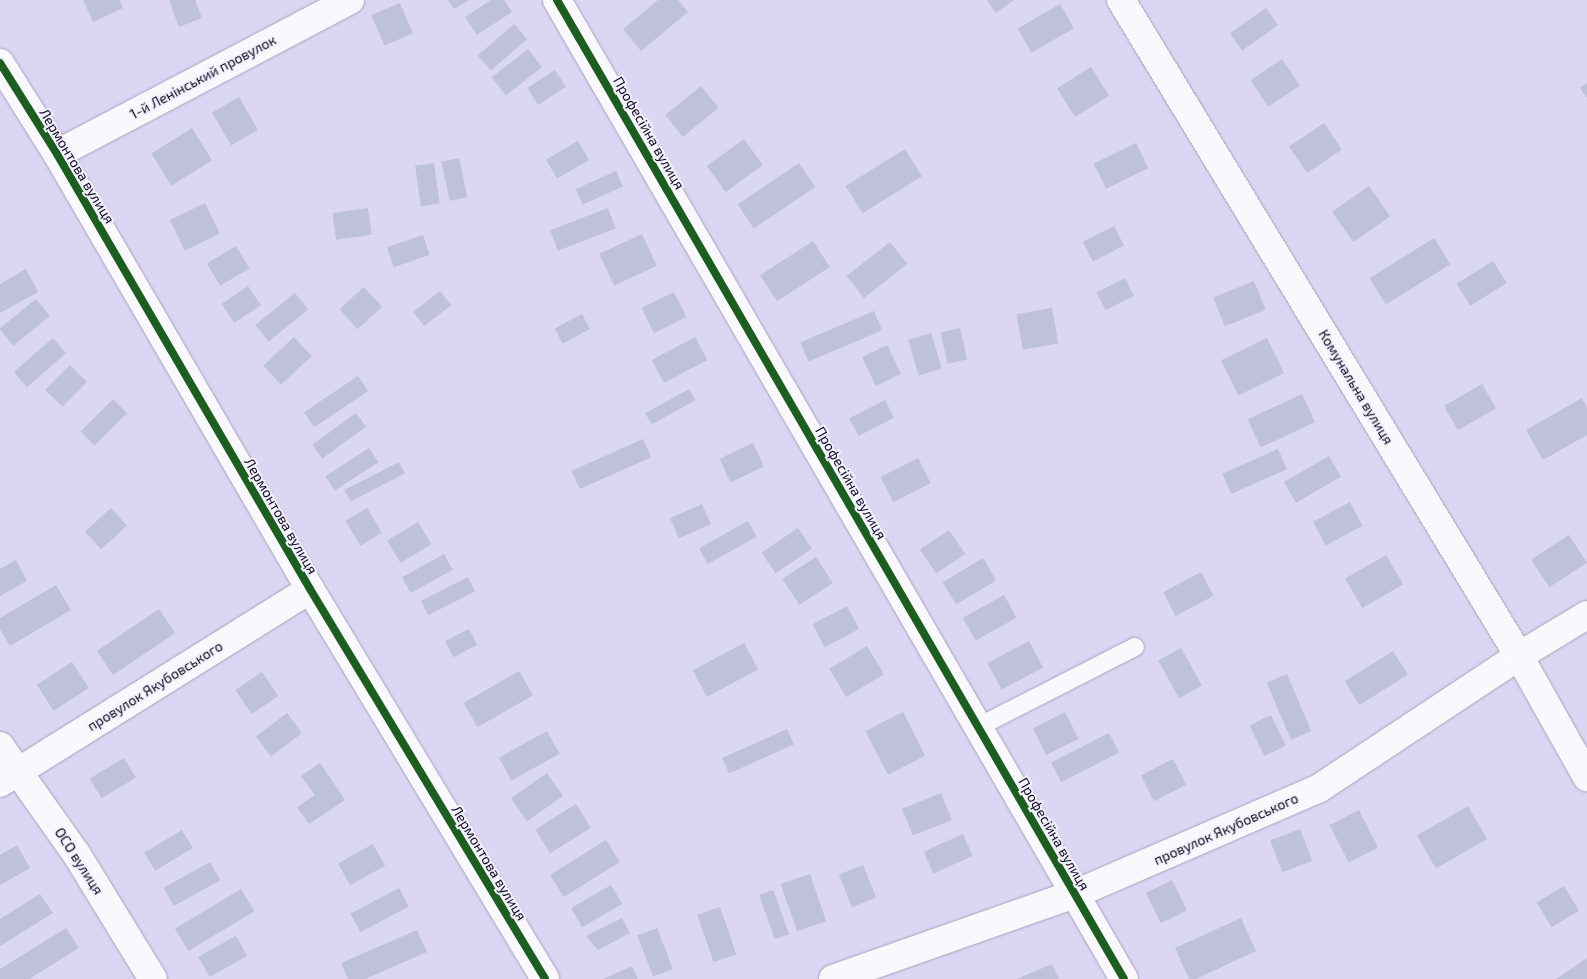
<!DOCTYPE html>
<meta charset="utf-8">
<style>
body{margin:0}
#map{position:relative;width:1587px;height:979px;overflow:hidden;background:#dad6f3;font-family:"Exo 2",sans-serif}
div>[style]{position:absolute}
.building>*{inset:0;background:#bfc0da;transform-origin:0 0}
.roads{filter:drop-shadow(0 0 1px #a7a3ba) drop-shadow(0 0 1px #a7a3ba)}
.lane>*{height:18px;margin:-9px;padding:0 9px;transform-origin:9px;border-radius:9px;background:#f9f9fd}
.street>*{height:28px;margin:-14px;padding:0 14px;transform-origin:14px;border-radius:14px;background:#f9f9fd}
.cycleway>*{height:8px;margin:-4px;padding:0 4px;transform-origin:4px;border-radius:4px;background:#1b5e20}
span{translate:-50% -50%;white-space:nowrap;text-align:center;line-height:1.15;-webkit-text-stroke:4px #f2f1fc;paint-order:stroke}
.street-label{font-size:14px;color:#0c081a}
</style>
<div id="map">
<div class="building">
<i style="clip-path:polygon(83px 0,120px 0,123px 8px,93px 22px)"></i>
<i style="clip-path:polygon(169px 0,195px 0,202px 18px,179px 27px)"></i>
<i style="clip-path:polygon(448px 0,469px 0,454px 9px)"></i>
<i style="clip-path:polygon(491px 0,504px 0,512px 12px,477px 35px,465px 17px)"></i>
<i style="clip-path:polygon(658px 0,678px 0,688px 12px,641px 51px,623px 29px)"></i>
<i style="clip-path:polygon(987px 0,1014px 0,996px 13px)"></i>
<i style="left:400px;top:3px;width:33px;height:31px;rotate:67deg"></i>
<i style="left:1060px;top:4px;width:28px;height:49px;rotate:60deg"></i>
<i style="left:1266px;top:8px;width:21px;height:44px;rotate:55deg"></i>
<i style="left:514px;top:24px;width:20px;height:48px;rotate:49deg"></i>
<i style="left:528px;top:49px;width:23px;height:46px;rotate:52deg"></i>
<i style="left:1282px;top:59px;width:32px;height:38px;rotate:56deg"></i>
<i style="left:1091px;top:67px;width:34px;height:40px;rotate:58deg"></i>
<i style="left:555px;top:70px;width:20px;height:33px;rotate:57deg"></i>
<i style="clip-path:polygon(1587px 83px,1587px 98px,1580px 88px)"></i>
<i style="left:701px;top:86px;width:28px;height:46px;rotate:51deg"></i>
<i style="left:239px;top:97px;width:38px;height:31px;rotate:60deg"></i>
<i style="left:1324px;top:123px;width:32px;height:42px;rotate:56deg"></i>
<i style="left:192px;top:128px;width:38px;height:48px;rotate:58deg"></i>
<i style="left:744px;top:139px;width:32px;height:46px;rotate:54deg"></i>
<i style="left:578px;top:141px;width:22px;height:37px;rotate:60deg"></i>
<i style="left:1136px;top:143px;width:28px;height:47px;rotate:64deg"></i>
<i style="left:905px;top:149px;width:32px;height:70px;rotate:58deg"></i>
<i style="left:459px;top:158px;width:40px;height:18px;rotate:78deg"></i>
<i style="left:434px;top:163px;width:41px;height:19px;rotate:82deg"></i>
<i style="left:799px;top:163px;width:29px;height:74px;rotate:56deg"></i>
<i style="left:616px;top:171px;width:17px;height:44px;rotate:66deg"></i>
<i style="left:1369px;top:186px;width:37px;height:45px;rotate:55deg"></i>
<i style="left:205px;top:203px;width:34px;height:39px;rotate:64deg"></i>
<i style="left:368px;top:208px;width:27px;height:36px;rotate:82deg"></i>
<i style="left:608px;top:208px;width:22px;height:62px;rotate:69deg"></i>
<i style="left:1114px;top:226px;width:22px;height:35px;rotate:63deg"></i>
<i style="left:642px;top:234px;width:35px;height:47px;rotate:65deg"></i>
<i style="left:423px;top:235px;width:21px;height:38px;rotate:71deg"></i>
<i style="left:1434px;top:238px;width:31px;height:76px;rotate:58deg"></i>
<i style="left:813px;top:241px;width:31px;height:63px;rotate:57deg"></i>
<i style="left:890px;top:242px;width:28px;height:55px;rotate:52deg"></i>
<i style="left:236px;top:246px;width:26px;height:34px;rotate:59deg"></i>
<i style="left:1493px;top:261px;width:26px;height:43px;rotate:58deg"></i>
<i style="clip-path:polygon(26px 269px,38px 292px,0 313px,0 284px)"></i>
<i style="left:1125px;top:278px;width:20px;height:32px;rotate:63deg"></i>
<i style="left:1254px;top:281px;width:31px;height:44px;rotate:68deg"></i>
<i style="left:248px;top:286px;width:23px;height:32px;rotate:56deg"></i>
<i style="left:364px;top:287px;width:27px;height:33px;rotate:48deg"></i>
<i style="left:440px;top:291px;width:18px;height:34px;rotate:52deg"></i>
<i style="left:674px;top:292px;width:28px;height:36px;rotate:64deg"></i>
<i style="left:295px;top:293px;width:21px;height:51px;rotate:51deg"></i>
<i style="left:36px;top:299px;width:22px;height:47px;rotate:51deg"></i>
<i style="left:1052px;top:308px;width:36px;height:36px;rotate:80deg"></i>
<i style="left:874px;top:311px;width:21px;height:80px;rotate:67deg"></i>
<i style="left:582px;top:314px;width:17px;height:31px;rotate:62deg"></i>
<i style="left:960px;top:328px;width:32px;height:20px;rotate:77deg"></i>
<i style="left:931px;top:333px;width:37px;height:24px;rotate:73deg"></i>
<i style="left:294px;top:337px;width:26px;height:42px;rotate:47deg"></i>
<i style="left:695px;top:337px;width:26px;height:49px;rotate:62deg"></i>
<i style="left:53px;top:338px;width:20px;height:52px;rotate:49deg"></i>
<i style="left:1267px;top:338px;width:39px;height:51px;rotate:64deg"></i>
<i style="left:887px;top:345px;width:32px;height:28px;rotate:64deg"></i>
<i style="left:70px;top:365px;width:24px;height:35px;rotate:45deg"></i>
<i style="left:358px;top:376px;width:18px;height:65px;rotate:56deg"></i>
<i style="left:1482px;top:384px;width:28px;height:44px;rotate:60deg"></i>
<i style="left:689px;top:389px;width:13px;height:50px;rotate:61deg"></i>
<i style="left:1302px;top:394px;width:31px;height:60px;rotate:65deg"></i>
<i style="clip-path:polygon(1582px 398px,1587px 408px,1587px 435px,1543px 460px,1526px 430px)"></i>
<i style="left:113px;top:399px;width:20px;height:46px;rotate:45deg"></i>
<i style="left:885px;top:400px;width:20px;height:40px;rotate:63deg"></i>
<i style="left:356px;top:413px;width:17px;height:54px;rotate:54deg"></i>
<i style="left:643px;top:439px;width:20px;height:78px;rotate:66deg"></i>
<i style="left:753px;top:443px;width:26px;height:37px;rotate:65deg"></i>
<i style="left:369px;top:448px;width:17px;height:52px;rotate:57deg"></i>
<i style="left:1278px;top:449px;width:22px;height:61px;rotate:66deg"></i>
<i style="left:1329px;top:456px;width:24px;height:52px;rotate:60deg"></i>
<i style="left:918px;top:458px;width:28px;height:42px;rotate:63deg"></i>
<i style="left:399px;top:462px;width:13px;height:61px;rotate:63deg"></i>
<i style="left:1350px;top:502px;width:27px;height:42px;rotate:62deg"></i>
<i style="left:702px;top:504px;width:22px;height:35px;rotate:66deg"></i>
<i style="left:111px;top:508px;width:24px;height:35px;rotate:48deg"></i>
<i style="left:367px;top:508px;width:29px;height:25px;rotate:59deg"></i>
<i style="left:748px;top:521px;width:18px;height:56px;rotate:61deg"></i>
<i style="left:418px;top:522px;width:26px;height:36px;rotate:59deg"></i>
<i style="left:798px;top:528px;width:25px;height:44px;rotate:56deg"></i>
<i style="left:949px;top:530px;width:29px;height:35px;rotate:56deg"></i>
<i style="left:1569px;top:535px;width:33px;height:45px;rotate:57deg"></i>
<i style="left:444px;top:554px;width:18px;height:48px;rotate:61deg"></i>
<i style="left:1386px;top:555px;width:34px;height:47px;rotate:60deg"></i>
<i style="left:816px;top:557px;width:31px;height:40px;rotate:57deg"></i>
<i style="left:983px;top:558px;width:26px;height:47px;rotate:59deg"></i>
<i style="clip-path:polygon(16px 560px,27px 581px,0 596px,0 569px)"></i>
<i style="left:1201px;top:572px;width:27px;height:43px;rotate:62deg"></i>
<i style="left:468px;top:577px;width:16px;height:53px;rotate:63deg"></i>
<i style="clip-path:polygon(56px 585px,71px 610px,10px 646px,0 629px,0 618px)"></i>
<i style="left:1004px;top:595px;width:26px;height:47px;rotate:61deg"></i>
<i style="left:847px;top:606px;width:26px;height:39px;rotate:62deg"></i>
<i style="left:159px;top:609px;width:29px;height:75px;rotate:56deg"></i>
<i style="left:469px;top:629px;width:18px;height:27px;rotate:63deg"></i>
<i style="left:1029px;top:641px;width:30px;height:47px;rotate:62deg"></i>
<i style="left:744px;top:643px;width:30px;height:58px;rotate:62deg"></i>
<i style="left:867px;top:646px;width:33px;height:44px;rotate:59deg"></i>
<i style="left:1181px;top:648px;width:43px;height:26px;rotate:61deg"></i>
<i style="left:1393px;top:651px;width:28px;height:57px;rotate:58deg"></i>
<i style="left:72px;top:662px;width:31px;height:42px;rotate:57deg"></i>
<i style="left:519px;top:671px;width:28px;height:64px;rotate:60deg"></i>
<i style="left:262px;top:672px;width:29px;height:32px;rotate:56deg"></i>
<i style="left:1287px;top:674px;width:62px;height:22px;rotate:67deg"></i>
<i style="left:903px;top:712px;width:49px;height:42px;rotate:63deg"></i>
<i style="left:1065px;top:712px;width:30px;height:36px;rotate:63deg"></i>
<i style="left:287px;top:713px;width:25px;height:39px;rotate:53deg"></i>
<i style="left:1271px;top:715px;width:34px;height:24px;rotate:64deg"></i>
<i style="left:787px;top:729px;width:17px;height:71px;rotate:66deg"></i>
<i style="left:547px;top:731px;width:26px;height:55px;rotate:61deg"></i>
<i style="left:1109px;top:733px;width:22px;height:65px;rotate:63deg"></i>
<i style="left:124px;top:758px;width:23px;height:40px;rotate:59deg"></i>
<i style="left:1173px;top:759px;width:29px;height:36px;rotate:63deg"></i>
<i style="clip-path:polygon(320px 763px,345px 800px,309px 824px,297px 807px,315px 795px,301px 776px)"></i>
<i style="left:547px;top:773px;width:28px;height:44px;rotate:55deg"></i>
<i style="left:941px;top:793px;width:29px;height:42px;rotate:68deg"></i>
<i style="left:576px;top:804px;width:28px;height:48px;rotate:58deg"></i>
<i style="left:1468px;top:806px;width:38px;height:59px;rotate:60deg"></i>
<i style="left:1359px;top:810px;width:42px;height:33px;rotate:63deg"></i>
<i style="left:1300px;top:829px;width:34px;height:32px;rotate:69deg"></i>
<i style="left:182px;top:830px;width:21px;height:44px;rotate:59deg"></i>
<i style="left:963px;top:834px;width:24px;height:43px;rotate:66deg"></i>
<i style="left:606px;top:840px;width:26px;height:66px;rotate:58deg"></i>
<i style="left:373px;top:844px;width:25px;height:40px;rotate:61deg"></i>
<i style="clip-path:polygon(17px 845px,30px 868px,0 885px,0 855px)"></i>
<i style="left:210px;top:862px;width:21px;height:53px;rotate:61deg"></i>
<i style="left:863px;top:865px;width:35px;height:26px;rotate:68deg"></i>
<i style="left:810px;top:874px;width:50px;height:31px;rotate:71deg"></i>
<i style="left:1172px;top:880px;width:34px;height:29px;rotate:64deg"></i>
<i style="left:611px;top:885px;width:22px;height:46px;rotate:60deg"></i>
<i style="left:1564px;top:886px;width:29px;height:32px;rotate:59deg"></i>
<i style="left:399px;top:888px;width:21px;height:55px;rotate:62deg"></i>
<i style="left:241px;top:889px;width:26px;height:77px;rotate:59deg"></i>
<i style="left:773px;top:890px;width:47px;height:15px;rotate:70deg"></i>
<i style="clip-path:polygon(40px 894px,53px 913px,0 946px,0 919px)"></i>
<i style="left:720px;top:907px;width:50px;height:24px;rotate:71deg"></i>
<i style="clip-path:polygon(622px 918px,630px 933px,598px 950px,586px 936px)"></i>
<i style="clip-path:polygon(1241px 918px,1256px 951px,1196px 979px,1189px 979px,1175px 948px)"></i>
<i style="clip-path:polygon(66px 928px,79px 948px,29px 979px,0 979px,0 969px)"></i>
<i style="left:657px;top:928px;width:44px;height:21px;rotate:69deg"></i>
<i style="clip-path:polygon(417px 930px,427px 952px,365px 979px,348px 979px,341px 963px)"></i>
<i style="left:236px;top:936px;width:23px;height:43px;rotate:61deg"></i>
<i style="clip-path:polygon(1587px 958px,1587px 979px,1556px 979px)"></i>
<i style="clip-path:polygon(1052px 964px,1059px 979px,1017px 979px)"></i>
<i style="clip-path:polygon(632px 966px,638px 979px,603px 979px)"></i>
</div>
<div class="roads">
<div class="lane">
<i style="left:978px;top:727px;width:176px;rotate:-27deg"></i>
</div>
<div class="street">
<i style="left:557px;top:0;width:1131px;rotate:59.92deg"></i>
<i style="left:1121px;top:0;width:767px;rotate:58.75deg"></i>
<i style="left:1519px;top:656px;width:139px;rotate:60.7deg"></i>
<i style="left:0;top:63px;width:107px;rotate:57.9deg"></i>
<i style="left:57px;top:154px;width:503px;rotate:59.82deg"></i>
<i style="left:310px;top:589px;width:455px;rotate:58.9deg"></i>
<i style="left:57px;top:154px;width:331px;rotate:-27.7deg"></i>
<i style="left:0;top:746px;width:133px;rotate:54.8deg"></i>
<i style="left:77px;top:855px;width:145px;rotate:58.5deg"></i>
<i style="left:0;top:783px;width:366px;rotate:-32deg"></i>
<i style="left:833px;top:979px;width:256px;rotate:-19.4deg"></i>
<i style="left:1075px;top:894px;width:265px;rotate:-23.4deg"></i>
<i style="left:1318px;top:789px;width:241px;rotate:-33.5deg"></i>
<i style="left:1519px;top:656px;width:79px;rotate:-31.1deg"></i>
</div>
</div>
<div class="cycleway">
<i style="left:557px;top:0;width:1131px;rotate:59.92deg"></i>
<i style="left:0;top:63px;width:107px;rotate:57.9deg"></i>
<i style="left:57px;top:154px;width:503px;rotate:59.82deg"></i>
<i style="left:310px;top:589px;width:455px;rotate:58.9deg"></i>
</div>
<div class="street-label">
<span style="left:203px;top:77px;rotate:-28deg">1-й Ленінський провулок</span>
<span style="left:649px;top:133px;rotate:60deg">Професійна вулиця</span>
<span style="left:77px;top:166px;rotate:59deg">Лермонтова вулиця</span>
<span style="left:1356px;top:387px;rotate:59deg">Комунальна вулиця</span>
<span style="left:851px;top:483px;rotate:60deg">Професійна вулиця</span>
<span style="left:281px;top:516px;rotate:60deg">Лермонтова вулиця</span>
<span style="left:155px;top:686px;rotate:-32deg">провулок Якубовського</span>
<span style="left:1226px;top:829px;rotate:-24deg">провулок Якубовського</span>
<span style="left:1054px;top:834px;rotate:60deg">Професійна вулиця</span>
<span style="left:79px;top:861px;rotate:57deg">ОСО вулиця</span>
<span style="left:489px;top:863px;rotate:59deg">Лермонтова вулиця</span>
</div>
</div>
